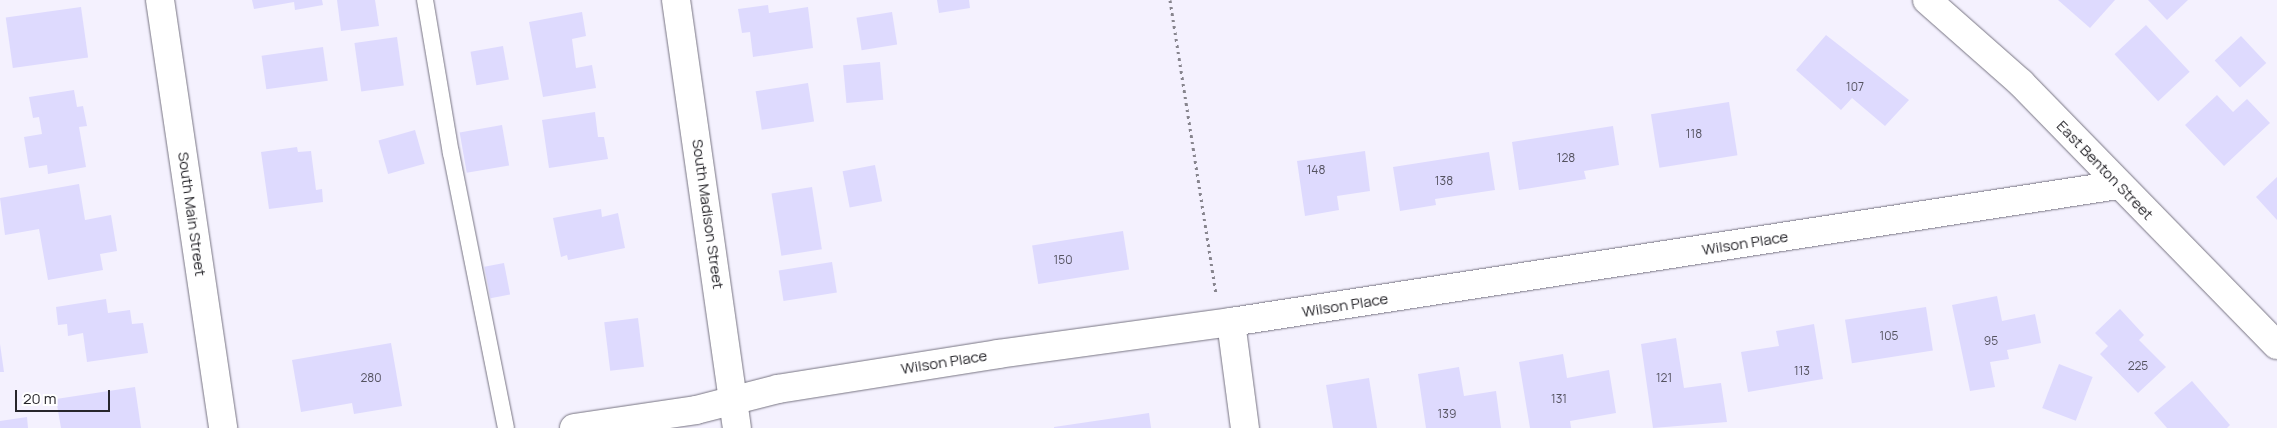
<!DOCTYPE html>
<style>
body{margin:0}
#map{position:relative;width:2277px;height:428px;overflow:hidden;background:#f4f1fe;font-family:Manrope,sans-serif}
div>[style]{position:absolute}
.building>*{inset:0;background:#dedafe;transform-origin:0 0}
.path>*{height:3px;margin-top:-1.5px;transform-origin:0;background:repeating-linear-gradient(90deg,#87858e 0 2.5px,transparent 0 6.5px)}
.roads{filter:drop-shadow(0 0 1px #777482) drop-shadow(0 0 1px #777482)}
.service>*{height:16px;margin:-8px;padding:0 8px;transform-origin:8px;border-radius:8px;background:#fff}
.minor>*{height:28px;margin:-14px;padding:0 14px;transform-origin:14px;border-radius:14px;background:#fff}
.tertiary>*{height:28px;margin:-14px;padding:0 14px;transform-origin:14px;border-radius:14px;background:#fff}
span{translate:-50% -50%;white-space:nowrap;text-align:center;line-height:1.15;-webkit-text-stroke:4.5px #fff;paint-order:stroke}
.number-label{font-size:12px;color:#555360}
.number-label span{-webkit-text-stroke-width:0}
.street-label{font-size:15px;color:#27262b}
.scale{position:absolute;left:15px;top:390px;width:95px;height:22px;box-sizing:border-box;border:2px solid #27262b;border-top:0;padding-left:6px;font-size:15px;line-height:18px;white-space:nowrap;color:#27262b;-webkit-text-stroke:4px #fff;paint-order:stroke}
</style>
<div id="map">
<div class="building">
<i style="clip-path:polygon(252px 0,322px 0,323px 5px,295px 10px,294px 2px,254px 9px)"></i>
<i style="clip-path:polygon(337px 0,375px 0,379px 26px,341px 31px)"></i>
<i style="clip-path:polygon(937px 0,969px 0,970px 8px,939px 13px)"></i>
<i style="clip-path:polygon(2058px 0,2115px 0,2090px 28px)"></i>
<i style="clip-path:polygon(2148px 0,2188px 0,2167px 20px)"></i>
<i style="clip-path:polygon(768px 5px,769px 13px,808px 7px,813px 48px,753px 57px,750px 32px,742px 33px,738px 9px)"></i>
<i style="left:81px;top:7px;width:51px;height:76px;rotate:82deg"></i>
<i style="clip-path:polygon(582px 12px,586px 36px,572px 39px,576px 68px,592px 65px,596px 88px,543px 97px,529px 22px)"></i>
<i style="left:892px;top:12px;width:33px;height:36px;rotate:81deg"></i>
<i style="left:2146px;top:25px;width:64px;height:43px;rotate:47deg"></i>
<i style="clip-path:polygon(1826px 35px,1909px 100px,1885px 126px,1852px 98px,1841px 110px,1796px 70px)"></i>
<i style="left:2241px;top:36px;width:37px;height:36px;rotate:47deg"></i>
<i style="left:397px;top:37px;width:49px;height:43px;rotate:82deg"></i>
<i style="left:503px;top:46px;width:34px;height:33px;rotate:80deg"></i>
<i style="left:323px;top:47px;width:34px;height:62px;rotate:82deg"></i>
<i style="left:880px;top:62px;width:38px;height:37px;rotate:85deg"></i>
<i style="left:808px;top:83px;width:39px;height:53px;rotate:81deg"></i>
<i style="clip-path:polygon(74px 90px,77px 107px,83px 106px,87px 126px,79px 127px,86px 167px,48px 174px,47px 165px,29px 168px,24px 137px,42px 134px,39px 117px,33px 118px,29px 97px)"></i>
<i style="clip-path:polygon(2217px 95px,2233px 112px,2247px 99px,2270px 123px,2224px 166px,2185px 125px)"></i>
<i style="left:1729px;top:102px;width:54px;height:79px;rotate:81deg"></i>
<i style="clip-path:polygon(595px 112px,598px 137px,604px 137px,608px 159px,549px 168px,542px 120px)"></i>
<i style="left:502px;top:125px;width:41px;height:43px;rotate:80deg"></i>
<i style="clip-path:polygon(1613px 126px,1619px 165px,1584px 171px,1586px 179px,1519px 190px,1512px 142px)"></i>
<i style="left:415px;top:130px;width:35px;height:38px;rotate:74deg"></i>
<i style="clip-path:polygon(297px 147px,298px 152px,311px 151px,316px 190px,322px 189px,323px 202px,269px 209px,261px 152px)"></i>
<i style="clip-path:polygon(1365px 151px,1370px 191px,1337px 196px,1339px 210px,1305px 216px,1297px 161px)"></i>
<i style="clip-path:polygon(1489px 152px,1495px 190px,1435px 199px,1436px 205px,1400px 211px,1393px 167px)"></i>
<i style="left:875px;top:165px;width:37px;height:33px;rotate:79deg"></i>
<i style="clip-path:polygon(2277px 177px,2277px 220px,2256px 197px)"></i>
<i style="clip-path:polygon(79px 184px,85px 220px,111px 215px,117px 251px,100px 254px,103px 270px,48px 280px,39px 229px,5px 235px,0 198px)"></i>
<i style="left:812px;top:187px;width:63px;height:41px;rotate:81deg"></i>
<i style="clip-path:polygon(601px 209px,602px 217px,618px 213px,625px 248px,568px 260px,567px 255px,561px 257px,553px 218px)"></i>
<i style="left:1123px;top:231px;width:39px;height:92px;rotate:81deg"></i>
<i style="left:832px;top:262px;width:31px;height:54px;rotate:81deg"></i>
<i style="left:504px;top:263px;width:32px;height:20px;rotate:79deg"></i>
<i style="clip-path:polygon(1997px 296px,2002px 321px,2035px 314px,2041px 343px,2007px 350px,2009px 359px,1990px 362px,1995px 387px,1970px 391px,1952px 305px)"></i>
<i style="clip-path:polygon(106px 299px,108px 313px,130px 310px,132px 324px,143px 323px,148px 353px,87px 362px,83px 333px,68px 336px,67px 324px,58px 325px,56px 307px)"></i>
<i style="left:1926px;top:307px;width:44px;height:82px;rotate:81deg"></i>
<i style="clip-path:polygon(2120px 309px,2144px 335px,2139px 340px,2166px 367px,2138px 393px,2100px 354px,2108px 346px,2095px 333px)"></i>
<i style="left:638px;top:318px;width:49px;height:34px;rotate:83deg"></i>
<i style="clip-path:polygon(1814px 324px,1823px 379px,1748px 392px,1741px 352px,1779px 346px,1776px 331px)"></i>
<i style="clip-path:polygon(1676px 338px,1684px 388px,1721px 383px,1727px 422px,1653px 428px,1641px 344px)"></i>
<i style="clip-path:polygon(391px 343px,402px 406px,354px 414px,352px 403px,301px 412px,292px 360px)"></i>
<i style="clip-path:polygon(0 344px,4px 372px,0 372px)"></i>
<i style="clip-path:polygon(1563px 354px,1567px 378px,1609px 370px,1616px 413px,1570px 421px,1571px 428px,1530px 428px,1519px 362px)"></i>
<i style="left:2059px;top:364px;width:36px;height:47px;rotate:21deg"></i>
<i style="clip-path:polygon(1459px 367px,1464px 396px,1496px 391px,1501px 428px,1426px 428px,1418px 374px)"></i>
<i style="clip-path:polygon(1369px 378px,1377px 428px,1333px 428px,1326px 385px)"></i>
<i style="clip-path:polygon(2192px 381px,2230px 425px,2227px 428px,2167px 428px,2154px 413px)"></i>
<i style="clip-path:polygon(135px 387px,141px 428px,61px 428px,56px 399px)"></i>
<i style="clip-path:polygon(1149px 413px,1151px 428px,1054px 428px,1054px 427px)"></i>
<i style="clip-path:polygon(27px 417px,28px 428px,0 428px,0 421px)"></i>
</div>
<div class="path">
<i style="left:1170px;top:0;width:297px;rotate:81.1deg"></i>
</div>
<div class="roads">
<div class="service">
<i style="left:425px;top:0;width:155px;rotate:80.4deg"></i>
<i style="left:451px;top:153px;width:280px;rotate:78.7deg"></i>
</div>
<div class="minor">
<i style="left:160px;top:0;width:433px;rotate:81.6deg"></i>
<i style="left:1927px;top:0;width:125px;rotate:41.4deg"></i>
<i style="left:2021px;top:83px;width:366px;rotate:45.7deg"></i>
<i style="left:1231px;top:322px;width:107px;rotate:82.5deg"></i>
<i style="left:574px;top:428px;width:123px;rotate:-8.4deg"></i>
<i style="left:696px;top:410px;width:85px;rotate:-14.4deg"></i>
<i style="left:778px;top:389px;width:223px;rotate:-9deg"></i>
<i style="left:998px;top:354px;width:235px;rotate:-7.8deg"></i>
<i style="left:1231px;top:322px;width:898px;rotate:-8.78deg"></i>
</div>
<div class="tertiary">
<i style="left:676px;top:0;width:432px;rotate:81.9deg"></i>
</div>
</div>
<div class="number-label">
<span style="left:1855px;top:87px">107</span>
<span style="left:1694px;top:134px">118</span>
<span style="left:1566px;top:158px">128</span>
<span style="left:1316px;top:170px">148</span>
<span style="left:1444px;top:181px">138</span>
<span style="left:1063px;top:260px">150</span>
<span style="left:1889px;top:336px">105</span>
<span style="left:1991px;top:341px">95</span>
<span style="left:2138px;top:366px">225</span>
<span style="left:1802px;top:371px">113</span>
<span style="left:371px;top:378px">280</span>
<span style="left:1664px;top:378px">121</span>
<span style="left:1559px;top:399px">131</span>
<span style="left:1447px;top:414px">139</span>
</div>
<div class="street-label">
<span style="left:2105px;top:170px;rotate:46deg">East Benton Street</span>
<span style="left:192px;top:214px;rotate:82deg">South Main Street</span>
<span style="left:708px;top:214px;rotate:82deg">South Madison Street</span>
<span style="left:1745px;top:243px;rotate:-9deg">Wilson Place</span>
<span style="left:1345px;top:305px;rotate:-9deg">Wilson Place</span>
<span style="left:944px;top:362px;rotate:-9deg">Wilson Place</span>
</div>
<div class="scale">20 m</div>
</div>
